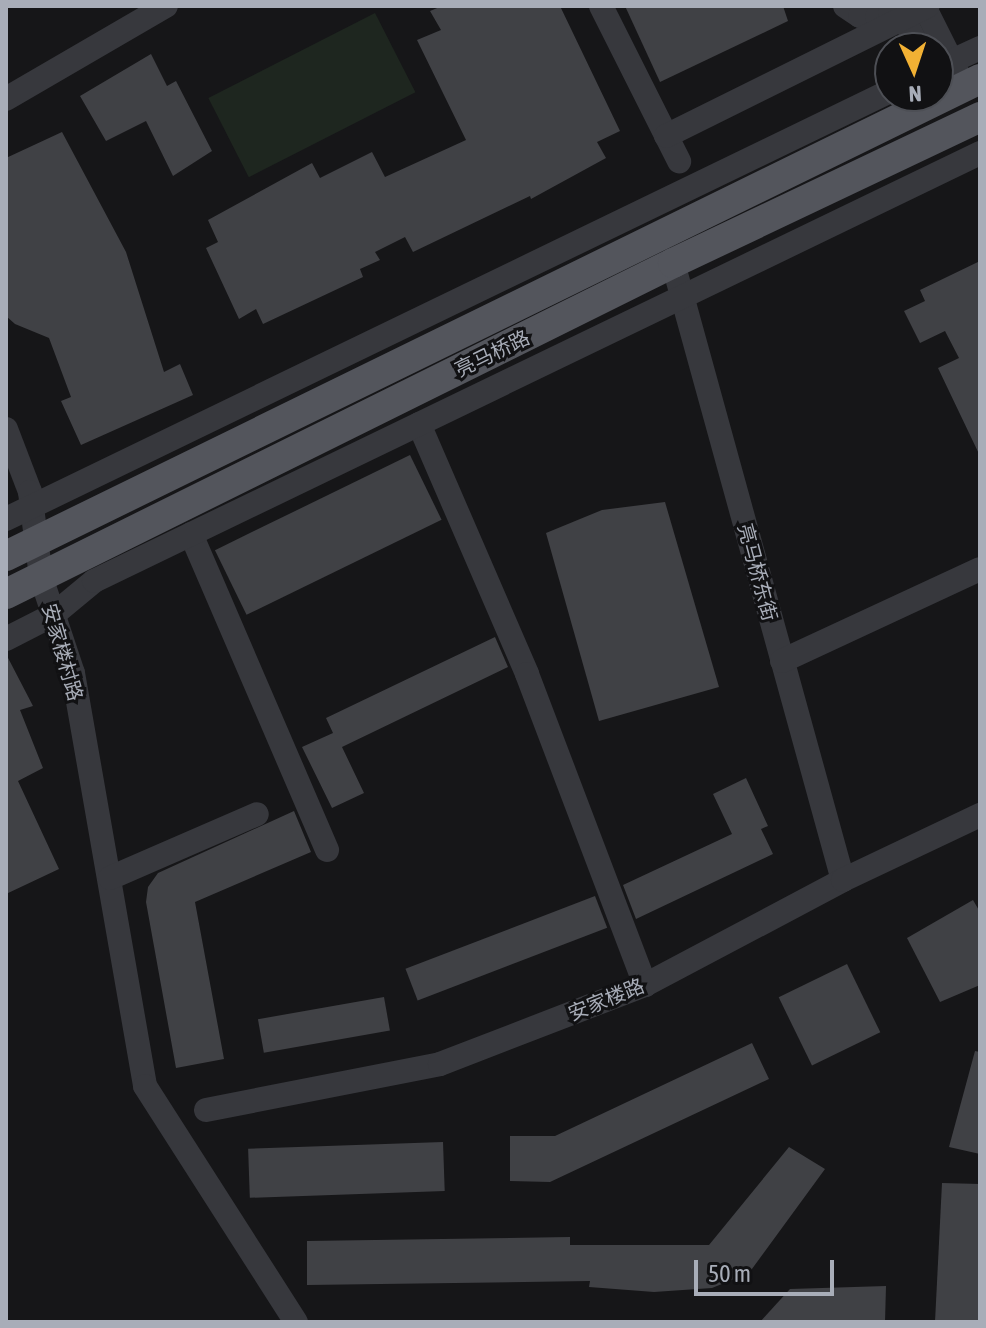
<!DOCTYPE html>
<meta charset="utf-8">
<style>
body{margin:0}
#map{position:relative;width:986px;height:1328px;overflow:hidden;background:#161618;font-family:"Asap Condensed","Noto Sans SC",sans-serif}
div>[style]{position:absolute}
.green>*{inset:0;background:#1e261f;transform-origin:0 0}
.building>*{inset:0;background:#404145;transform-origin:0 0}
.minor>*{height:24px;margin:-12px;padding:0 12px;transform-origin:12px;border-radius:12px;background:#37383d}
.major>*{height:30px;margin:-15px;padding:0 15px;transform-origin:15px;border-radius:15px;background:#53555c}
span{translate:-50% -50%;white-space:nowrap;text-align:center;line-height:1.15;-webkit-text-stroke:6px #111113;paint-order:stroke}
.street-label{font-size:20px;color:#a8adb8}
.frame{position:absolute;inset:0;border:8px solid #a8adb8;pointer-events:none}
.north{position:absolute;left:874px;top:32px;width:80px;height:80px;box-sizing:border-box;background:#111113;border:2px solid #4d4f55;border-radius:50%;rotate:177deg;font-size:22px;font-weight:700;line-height:32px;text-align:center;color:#a8adb8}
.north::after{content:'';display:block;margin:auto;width:28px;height:36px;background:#f2b134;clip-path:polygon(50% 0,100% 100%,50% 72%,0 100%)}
.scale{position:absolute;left:694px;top:1260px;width:140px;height:36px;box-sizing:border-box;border:4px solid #a8adb8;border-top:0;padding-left:10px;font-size:24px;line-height:28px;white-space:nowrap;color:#a8adb8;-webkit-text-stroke:6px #111113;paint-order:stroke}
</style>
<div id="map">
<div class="green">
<i style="left:375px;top:13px;width:89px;height:187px;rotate:63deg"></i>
</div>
<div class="building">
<i style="clip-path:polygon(442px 6px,560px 6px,620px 131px,597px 142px,606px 158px,531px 199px,530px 196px,413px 252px,405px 237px,375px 252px,380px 260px,360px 269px,363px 277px,263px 324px,256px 309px,239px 319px,206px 248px,218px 242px,208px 220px,312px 163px,320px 178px,372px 152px,385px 177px,466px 140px,417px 40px,441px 30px,430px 11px)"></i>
<i style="clip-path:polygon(625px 6px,783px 6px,788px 21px,660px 82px)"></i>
<i style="clip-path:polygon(151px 54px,167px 86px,176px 81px,212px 151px,173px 176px,146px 121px,106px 141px,80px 96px)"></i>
<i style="clip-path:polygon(62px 132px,126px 252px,164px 372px,180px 364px,193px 395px,81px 445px,61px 401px,71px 397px,49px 338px,15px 324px,6px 316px,6px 158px)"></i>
<i style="clip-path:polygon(980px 261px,980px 456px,938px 368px,959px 358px,945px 331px,920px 343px,904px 311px,925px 301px,920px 290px)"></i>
<i style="left:410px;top:455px;width:72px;height:217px;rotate:64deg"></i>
<i style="clip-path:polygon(665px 502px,719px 687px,599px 721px,546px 533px,602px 510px)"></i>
<i style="clip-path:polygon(495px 637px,508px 667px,342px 747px,364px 793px,332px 808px,302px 747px,333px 733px,326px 718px)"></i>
<i style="clip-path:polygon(6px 654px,33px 706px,20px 710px,43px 768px,18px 781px,59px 869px,6px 894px)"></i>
<i style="clip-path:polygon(746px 778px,768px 826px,761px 829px,773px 854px,636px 919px,623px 885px,732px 834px,713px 794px)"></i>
<i style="clip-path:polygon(294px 811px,311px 852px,195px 902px,224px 1059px,176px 1068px,146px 902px,148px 887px,158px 873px)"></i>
<i style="left:595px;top:896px;width:34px;height:203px;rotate:69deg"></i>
<i style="clip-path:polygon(973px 900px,980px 912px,980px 985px,940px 1002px,907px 938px)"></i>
<i style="left:847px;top:964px;width:76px;height:76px;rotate:64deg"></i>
<i style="left:384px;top:997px;width:34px;height:128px;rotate:80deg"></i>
<i style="clip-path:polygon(752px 1043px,769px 1079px,550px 1182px,510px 1181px,510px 1136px,555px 1136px)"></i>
<i style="clip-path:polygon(975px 1051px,980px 1052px,980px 1154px,949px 1147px)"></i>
<i style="left:443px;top:1142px;width:49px;height:195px;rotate:88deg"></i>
<i style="clip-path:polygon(789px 1147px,825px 1169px,749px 1273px,712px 1288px,654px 1292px,589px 1287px,590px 1281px,307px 1285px,307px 1241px,570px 1237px,570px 1245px,709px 1245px)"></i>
<i style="clip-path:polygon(942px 1183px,980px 1184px,980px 1322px,935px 1322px)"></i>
<i style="clip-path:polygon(886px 1286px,885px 1322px,760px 1322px,790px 1289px)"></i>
</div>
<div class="minor">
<i style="left:601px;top:6px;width:174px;rotate:63.3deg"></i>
<i style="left:845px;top:6px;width:18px;rotate:34deg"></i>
<i style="left:860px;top:16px;width:17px;rotate:3deg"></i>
<i style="left:877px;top:17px;width:24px;rotate:-28deg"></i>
<i style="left:924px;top:6px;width:89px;rotate:63.4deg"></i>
<i style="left:890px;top:12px;width:16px;rotate:27deg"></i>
<i style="left:904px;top:19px;width:33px;rotate:63deg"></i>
<i style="left:939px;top:67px;width:45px;rotate:-24.9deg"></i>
<i style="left:6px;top:99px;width:185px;rotate:-30.2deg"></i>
<i style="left:666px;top:136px;width:292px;rotate:-26.4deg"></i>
<i style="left:673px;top:263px;width:640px;rotate:74.6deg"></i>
<i style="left:419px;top:424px;width:272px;rotate:66.6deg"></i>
<i style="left:527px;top:674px;width:333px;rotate:69.2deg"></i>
<i style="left:6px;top:429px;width:67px;rotate:69.1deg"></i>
<i style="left:30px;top:492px;width:86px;rotate:82.6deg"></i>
<i style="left:41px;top:577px;width:101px;rotate:71.6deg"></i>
<i style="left:73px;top:673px;width:419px;rotate:80.1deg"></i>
<i style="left:145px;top:1086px;width:280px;rotate:57.4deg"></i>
<i style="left:6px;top:519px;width:982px;rotate:-25.83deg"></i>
<i style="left:191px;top:534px;width:344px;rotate:66.7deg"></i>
<i style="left:6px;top:639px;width:53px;rotate:-27.1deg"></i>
<i style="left:53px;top:615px;width:53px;rotate:-39.7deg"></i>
<i style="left:94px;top:581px;width:984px;rotate:-25.78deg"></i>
<i style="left:782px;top:661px;width:218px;rotate:-24.9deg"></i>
<i style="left:110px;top:878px;width:160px;rotate:-23.5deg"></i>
<i style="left:206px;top:1110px;width:238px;rotate:-11.1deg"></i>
<i style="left:440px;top:1064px;width:220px;rotate:-21.1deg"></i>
<i style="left:645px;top:985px;width:224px;rotate:-27.9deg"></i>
<i style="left:843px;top:880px;width:152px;rotate:-25.4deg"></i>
</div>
<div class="major">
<i style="left:6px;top:556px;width:1085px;rotate:-26.09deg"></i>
<i style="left:6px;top:594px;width:745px;rotate:-26.39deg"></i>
<i style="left:673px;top:263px;width:340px;rotate:-25.4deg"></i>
</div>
<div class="street-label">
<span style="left:492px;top:353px;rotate:-26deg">亮马桥路</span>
<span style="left:758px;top:572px;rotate:75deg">亮马桥东街</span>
<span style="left:63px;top:652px;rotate:74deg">安家楼村路</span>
<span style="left:606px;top:999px;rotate:-22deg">安家楼路</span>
</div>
<div class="frame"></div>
<div class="north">N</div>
<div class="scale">50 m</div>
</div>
